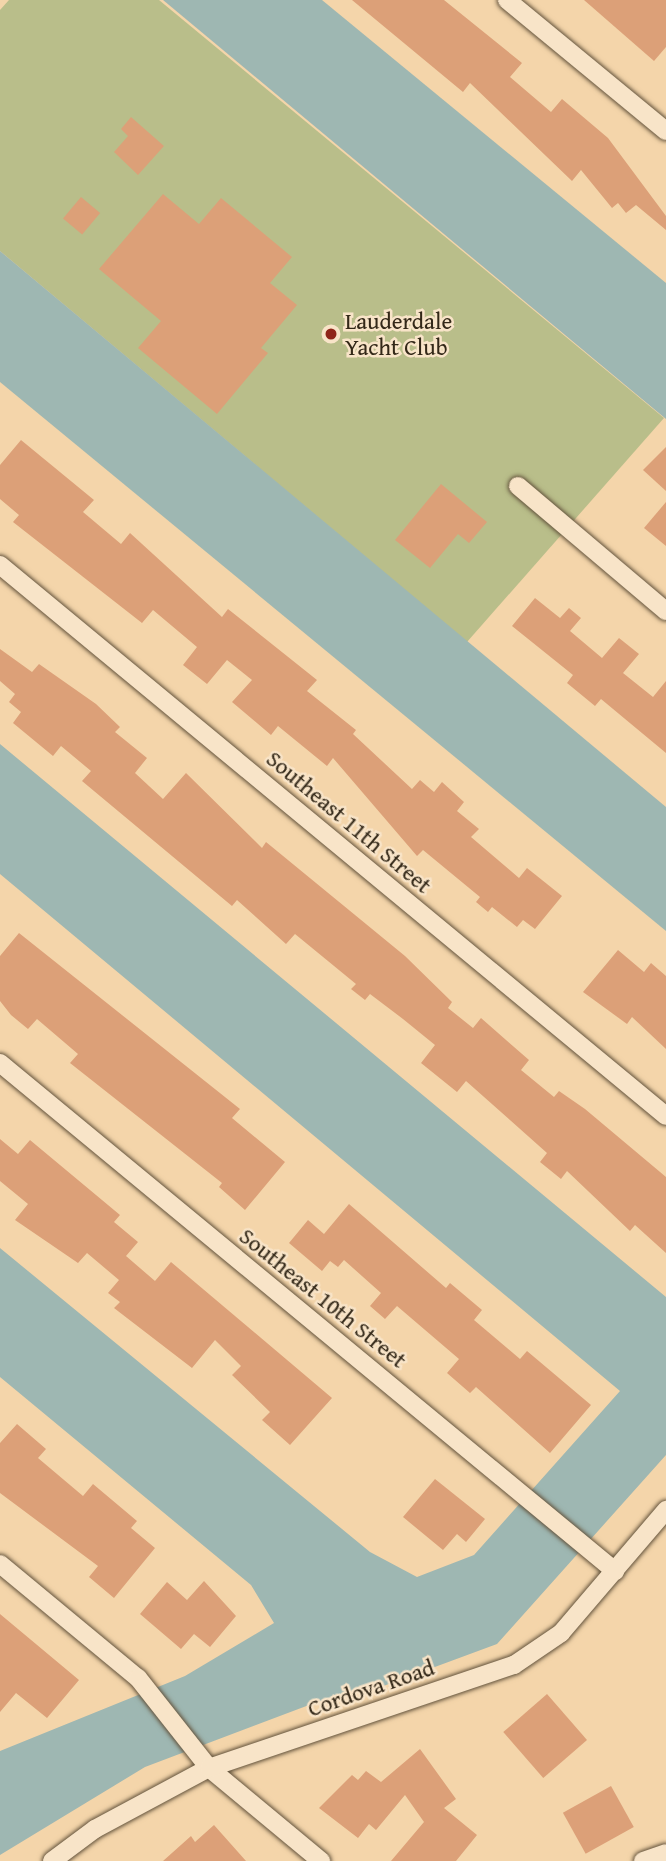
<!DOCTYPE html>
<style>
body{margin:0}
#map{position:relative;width:666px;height:1861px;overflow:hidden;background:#f4d5aa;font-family:"Gentium Book Plus",serif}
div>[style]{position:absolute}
.green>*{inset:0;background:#b9be8a}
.water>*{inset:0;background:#9eb7b2}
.building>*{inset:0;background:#dca078;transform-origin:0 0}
.roads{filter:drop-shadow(0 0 2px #63533c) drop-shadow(0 0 2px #63533c)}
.minor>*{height:18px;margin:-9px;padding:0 9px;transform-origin:9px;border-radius:9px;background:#f8e4c8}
.dots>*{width:19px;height:19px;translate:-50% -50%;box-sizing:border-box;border:4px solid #f8e4c8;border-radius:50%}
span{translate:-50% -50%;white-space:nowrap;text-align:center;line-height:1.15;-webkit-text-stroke:5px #f8e4c8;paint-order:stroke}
.poi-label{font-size:23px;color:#332818}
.left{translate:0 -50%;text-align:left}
.street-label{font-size:23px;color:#332818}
</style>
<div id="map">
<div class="green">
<i style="clip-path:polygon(9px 0,159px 0,664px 418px,467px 642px,0 251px,0 10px)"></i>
</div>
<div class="water">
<i style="clip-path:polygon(163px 0,322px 0,666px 283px,666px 419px)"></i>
<i style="clip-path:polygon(0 251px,666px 807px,666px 931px,0 382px)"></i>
<i style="clip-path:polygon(0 744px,666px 1297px,666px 1455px,497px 1644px,378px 1688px,317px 1702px,145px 1767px,0 1855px,0 1751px,185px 1676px,274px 1623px,251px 1585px,0 1377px,0 1248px,370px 1552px,417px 1577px,474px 1555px,620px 1391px,0 874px)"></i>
</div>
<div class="building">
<i style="clip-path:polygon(352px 0,444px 0,522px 63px,510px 77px,551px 112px,562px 99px,608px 138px,666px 216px,666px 230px,636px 205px,626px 213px,618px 203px,612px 208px,581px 170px,572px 181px,470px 83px,463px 92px)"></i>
<i style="clip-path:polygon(584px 0,666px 0,666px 47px,654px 61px)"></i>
<i style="clip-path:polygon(131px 117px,164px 146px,138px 175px,114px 152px,128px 136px,121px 129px)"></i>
<i style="clip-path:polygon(163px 194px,199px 224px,221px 198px,292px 257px,270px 283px,297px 305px,261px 348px,268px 353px,217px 414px,138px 348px,161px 321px,99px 269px)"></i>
<i style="left:81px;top:197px;width:25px;height:28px;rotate:40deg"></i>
<i style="clip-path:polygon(21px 440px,94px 500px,83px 512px,121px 544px,130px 533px,222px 617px,228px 609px,317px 680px,307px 691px,356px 730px,353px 734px,412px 789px,420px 780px,434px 792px,442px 782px,464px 802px,457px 811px,479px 829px,471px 837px,519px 878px,527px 868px,562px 896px,535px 929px,523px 920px,517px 927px,492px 907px,488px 912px,476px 902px,480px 897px,423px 850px,417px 856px,333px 758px,327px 766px,278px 726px,271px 735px,232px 702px,252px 680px,227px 660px,207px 684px,183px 665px,197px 647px,153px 610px,142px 623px,13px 522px,19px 515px,0 499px,0 465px)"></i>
<i style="clip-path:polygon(666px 447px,666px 491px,643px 470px)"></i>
<i style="clip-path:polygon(441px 484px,487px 522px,469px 543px,458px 534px,430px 568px,395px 540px)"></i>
<i style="clip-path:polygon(666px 502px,666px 546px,644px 528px)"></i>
<i style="clip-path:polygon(535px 598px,560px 618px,569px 608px,581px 618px,570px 631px,602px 658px,619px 638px,639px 654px,623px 673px,653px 697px,666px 681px,666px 753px,601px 699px,595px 706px,567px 683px,573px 675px,512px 626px)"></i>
<i style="clip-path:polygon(0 649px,32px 672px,39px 664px,96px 704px,120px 727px,115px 732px,147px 758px,135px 773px,163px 799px,186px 773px,262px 848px,266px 842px,405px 956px,452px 1002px,448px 1008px,473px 1028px,481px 1018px,529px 1060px,521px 1070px,554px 1097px,559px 1091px,585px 1109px,666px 1177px,666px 1253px,635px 1225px,630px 1231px,567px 1171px,561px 1179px,540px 1162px,547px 1153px,466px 1081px,457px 1092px,421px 1063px,435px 1045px,403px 1019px,370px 994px,365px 1000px,351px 989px,356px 984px,295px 934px,286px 944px,237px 900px,232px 906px,82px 781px,91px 771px,61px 746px,53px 756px,13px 723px,21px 712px,9px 702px,15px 694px,0 681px)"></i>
<i style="clip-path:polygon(19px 933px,240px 1109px,232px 1118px,285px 1162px,245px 1210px,219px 1187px,222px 1183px,70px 1063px,78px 1054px,37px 1019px,28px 1029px,11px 1015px,0 1001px,0 956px)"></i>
<i style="clip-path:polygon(618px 950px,644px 972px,651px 963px,666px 976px,666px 1049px,632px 1017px,627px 1024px,583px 992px)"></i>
<i style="clip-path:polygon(0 1139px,18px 1154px,30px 1140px,120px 1215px,114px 1222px,138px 1242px,126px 1256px,155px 1281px,171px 1262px,332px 1398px,290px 1445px,262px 1420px,270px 1412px,232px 1375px,241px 1366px,215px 1340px,192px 1368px,114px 1308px,120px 1302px,108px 1293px,119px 1280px,87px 1253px,78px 1263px,15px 1220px,28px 1204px,0 1181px)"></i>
<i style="clip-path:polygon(349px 1204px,446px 1288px,450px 1283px,482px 1310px,474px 1320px,520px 1359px,527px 1351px,591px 1405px,550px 1453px,476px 1387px,470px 1393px,447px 1373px,459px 1359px,397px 1306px,385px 1319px,370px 1306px,381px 1293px,344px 1260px,338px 1267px,330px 1261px,322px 1271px,289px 1243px,308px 1220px,324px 1234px)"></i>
<i style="clip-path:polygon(17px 1424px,46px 1449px,38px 1458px,83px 1496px,93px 1484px,137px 1521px,131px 1528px,155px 1548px,114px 1598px,89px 1577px,98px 1566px,0 1493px,0 1443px)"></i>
<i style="clip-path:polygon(435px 1479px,485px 1519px,466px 1542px,457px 1534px,443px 1550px,403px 1517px)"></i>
<i style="clip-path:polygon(204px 1581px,236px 1616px,210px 1647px,194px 1634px,181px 1649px,140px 1614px,167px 1582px,187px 1600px)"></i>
<i style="clip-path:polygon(0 1614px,79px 1680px,47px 1718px,16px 1693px,0 1712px)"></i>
<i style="left:547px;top:1694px;width:61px;height:58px;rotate:49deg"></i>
<i style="clip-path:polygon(420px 1749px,456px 1799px,444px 1808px,477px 1835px,456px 1861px,391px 1861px,424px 1822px,405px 1795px,376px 1830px,369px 1824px,358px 1838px,319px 1808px,352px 1775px,358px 1780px,366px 1771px,381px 1782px)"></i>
<i style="left:611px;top:1786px;width:47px;height:55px;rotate:61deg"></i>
<i style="clip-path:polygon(214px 1825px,246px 1861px,163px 1861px,191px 1836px,195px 1842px)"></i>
</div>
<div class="roads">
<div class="minor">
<i style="left:507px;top:0;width:206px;rotate:39.5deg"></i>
<i style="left:518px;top:486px;width:194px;rotate:40.2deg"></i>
<i style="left:0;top:565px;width:864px;rotate:39.6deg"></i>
<i style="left:0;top:1063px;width:798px;rotate:39.56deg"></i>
<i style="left:0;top:1564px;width:179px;rotate:39.6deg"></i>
<i style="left:138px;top:1678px;width:115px;rotate:51.7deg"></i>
<i style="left:209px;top:1768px;width:146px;rotate:39.7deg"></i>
<i style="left:52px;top:1861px;width:54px;rotate:-36.7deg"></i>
<i style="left:95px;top:1829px;width:129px;rotate:-28.2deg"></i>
<i style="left:209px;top:1768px;width:322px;rotate:-18.7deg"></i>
<i style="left:514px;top:1665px;width:57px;rotate:-34.2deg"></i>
<i style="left:561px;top:1633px;width:162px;rotate:-49.5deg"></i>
<i style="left:643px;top:1861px;width:24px;rotate:-19deg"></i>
</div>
</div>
<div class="dots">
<i style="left:331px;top:334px;background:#8f2418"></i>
</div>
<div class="poi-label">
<span class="left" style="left:345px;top:334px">Lauderdale<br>Yacht Club</span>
</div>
<div class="street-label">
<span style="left:349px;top:822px;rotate:40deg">Southeast 11th Street</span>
<span style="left:323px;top:1298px;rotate:39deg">Southeast 10th Street</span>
<span style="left:371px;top:1688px;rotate:-19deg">Cordova Road</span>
</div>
</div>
